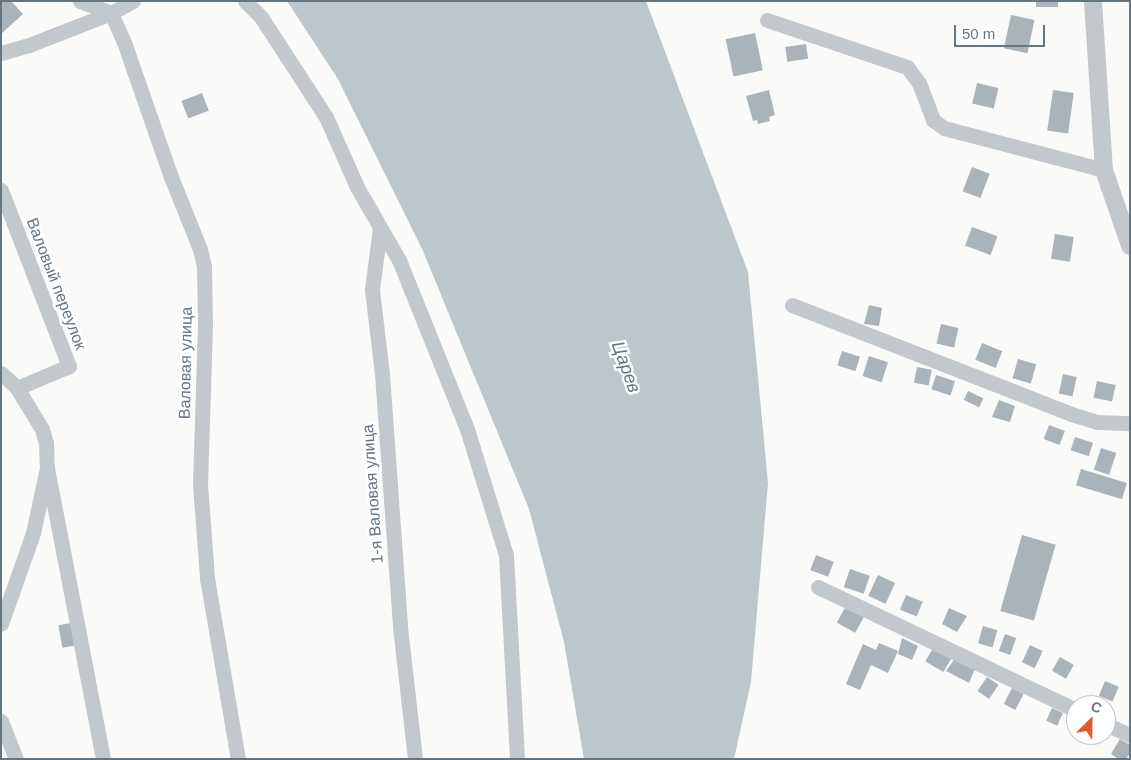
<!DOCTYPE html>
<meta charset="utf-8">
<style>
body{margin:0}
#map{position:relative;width:1131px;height:760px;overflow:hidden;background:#fafaf8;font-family:Helvetica,sans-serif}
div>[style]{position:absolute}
.water>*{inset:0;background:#bbc7cb}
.building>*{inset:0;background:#aab3b9;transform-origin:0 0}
.minor>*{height:15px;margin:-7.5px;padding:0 7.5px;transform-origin:7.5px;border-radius:7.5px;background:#c3c8cc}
.tertiary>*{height:18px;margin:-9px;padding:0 9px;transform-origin:9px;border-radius:9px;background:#c3c8cc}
span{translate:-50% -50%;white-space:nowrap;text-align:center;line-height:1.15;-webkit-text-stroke:5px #fff;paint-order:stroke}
.street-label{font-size:16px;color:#657683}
.water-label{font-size:18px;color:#60757c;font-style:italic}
.frame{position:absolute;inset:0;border:2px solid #657683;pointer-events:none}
.north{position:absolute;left:1066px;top:695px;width:50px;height:50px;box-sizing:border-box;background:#fff;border:1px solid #c1c8cd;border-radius:50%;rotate:23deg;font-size:14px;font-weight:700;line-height:20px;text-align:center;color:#657683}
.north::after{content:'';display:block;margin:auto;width:18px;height:22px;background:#e4572e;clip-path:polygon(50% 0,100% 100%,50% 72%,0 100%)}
.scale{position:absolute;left:954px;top:25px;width:91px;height:22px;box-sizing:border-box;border:2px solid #657683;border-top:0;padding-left:6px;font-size:15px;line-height:18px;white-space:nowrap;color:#657683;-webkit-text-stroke:4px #fff;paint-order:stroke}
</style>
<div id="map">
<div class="water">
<i style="clip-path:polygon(287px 1px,646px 1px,748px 272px,768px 483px,751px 682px,734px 759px,584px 759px,564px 642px,529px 509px,423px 251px,338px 79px)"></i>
</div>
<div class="building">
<i style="clip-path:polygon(1px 1px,11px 1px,23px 14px,1px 34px)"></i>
<i style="left:1036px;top:1px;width:22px;height:6px"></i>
<i style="left:1011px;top:15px;width:24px;height:34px;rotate:12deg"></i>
<i style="left:755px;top:33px;width:38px;height:30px;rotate:78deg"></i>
<i style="left:806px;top:44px;width:15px;height:21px;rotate:82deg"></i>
<i style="left:977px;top:83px;width:22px;height:21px;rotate:13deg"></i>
<i style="clip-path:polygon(769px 90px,775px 115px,769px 117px,770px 121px,758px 124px,757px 120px,753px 121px,746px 96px)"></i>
<i style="left:1053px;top:90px;width:21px;height:41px;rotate:8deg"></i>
<i style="left:202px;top:93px;width:19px;height:22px;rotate:69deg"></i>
<i style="left:972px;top:167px;width:19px;height:26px;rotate:21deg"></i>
<i style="left:972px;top:227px;width:27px;height:20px;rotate:20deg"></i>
<i style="left:1055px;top:234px;width:19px;height:25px;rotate:9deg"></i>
<i style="clip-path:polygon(869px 305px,882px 308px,879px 326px,864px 324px)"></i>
<i style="left:941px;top:324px;width:18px;height:20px;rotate:13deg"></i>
<i style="left:982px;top:343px;width:22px;height:18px;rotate:22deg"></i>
<i style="left:842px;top:351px;width:19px;height:15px;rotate:18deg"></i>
<i style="left:869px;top:356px;width:20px;height:21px;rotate:18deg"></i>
<i style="left:1018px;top:359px;width:19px;height:20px;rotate:16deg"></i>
<i style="left:917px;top:367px;width:15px;height:16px;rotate:11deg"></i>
<i style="left:1063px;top:374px;width:14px;height:20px;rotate:12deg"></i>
<i style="left:936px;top:375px;width:20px;height:15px;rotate:18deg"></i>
<i style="left:1097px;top:381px;width:19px;height:17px;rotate:12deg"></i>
<i style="left:968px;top:391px;width:17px;height:10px;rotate:25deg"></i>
<i style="clip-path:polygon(999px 400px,1015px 406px,1010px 422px,992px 417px)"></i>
<i style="left:1049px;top:425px;width:17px;height:15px;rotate:21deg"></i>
<i style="left:1075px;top:437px;width:19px;height:14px;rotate:18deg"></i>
<i style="left:1101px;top:448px;width:16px;height:23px;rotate:18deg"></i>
<i style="left:1081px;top:469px;width:48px;height:17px;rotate:17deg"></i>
<i style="left:1022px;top:535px;width:35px;height:79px;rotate:16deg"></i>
<i style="left:816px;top:555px;width:19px;height:16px;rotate:21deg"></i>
<i style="left:850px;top:569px;width:21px;height:19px;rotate:19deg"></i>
<i style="left:878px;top:575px;width:19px;height:23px;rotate:25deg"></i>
<i style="left:906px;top:595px;width:18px;height:16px;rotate:22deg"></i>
<i style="left:846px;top:606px;width:21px;height:19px;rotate:29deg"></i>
<i style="clip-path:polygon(949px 608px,967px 616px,957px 632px,942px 624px)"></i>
<i style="left:82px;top:621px;width:23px;height:24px;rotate:80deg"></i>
<i style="left:983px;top:626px;width:15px;height:18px;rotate:16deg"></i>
<i style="left:1005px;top:634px;width:12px;height:18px;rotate:20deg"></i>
<i style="clip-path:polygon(902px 638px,918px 646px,912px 660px,898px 654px)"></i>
<i style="clip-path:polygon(879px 643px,898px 651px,888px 673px,871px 665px,860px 690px,846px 684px,863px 644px,876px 650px)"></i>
<i style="left:935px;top:645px;width:21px;height:19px;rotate:31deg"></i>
<i style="left:1030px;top:645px;width:14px;height:19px;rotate:25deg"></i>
<i style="clip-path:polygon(956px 657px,976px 666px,969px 683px,946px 671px)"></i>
<i style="left:1060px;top:657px;width:16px;height:16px;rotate:30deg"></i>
<i style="left:987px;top:677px;width:14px;height:17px;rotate:34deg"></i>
<i style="left:1105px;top:681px;width:15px;height:16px;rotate:23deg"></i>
<i style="left:1012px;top:688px;width:13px;height:18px;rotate:27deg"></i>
<i style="left:1052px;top:708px;width:12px;height:14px;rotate:24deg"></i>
<i style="clip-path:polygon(1120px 739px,1130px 745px,1130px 753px,1126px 759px,1118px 759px,1111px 754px)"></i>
</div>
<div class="minor">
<i style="left:80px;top:1px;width:33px;rotate:21deg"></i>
<i style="left:111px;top:13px;width:35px;rotate:66deg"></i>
<i style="left:125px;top:45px;width:140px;rotate:70.8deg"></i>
<i style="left:171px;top:177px;width:78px;rotate:68.1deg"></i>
<i style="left:200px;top:249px;width:18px;rotate:77deg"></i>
<i style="left:204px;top:267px;width:58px;rotate:89deg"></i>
<i style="left:205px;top:325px;width:159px;rotate:91.8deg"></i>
<i style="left:200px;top:484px;width:94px;rotate:85.7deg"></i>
<i style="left:207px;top:578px;width:184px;rotate:80.3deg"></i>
<i style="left:245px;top:1px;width:23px;rotate:45deg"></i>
<i style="left:261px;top:17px;width:119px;rotate:57deg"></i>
<i style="left:326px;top:117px;width:77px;rotate:66.1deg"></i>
<i style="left:357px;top:187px;width:84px;rotate:60.1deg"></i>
<i style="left:399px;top:260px;width:182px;rotate:68.1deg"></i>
<i style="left:467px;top:429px;width:132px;rotate:72.8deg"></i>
<i style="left:506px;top:555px;width:204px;rotate:86.9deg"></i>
<i style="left:767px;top:20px;width:148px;rotate:18.6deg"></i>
<i style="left:907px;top:67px;width:20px;rotate:53deg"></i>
<i style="left:919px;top:83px;width:40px;rotate:69deg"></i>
<i style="left:933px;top:120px;width:14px;rotate:36deg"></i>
<i style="left:944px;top:128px;width:165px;rotate:14.7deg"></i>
<i style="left:1px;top:53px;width:29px;rotate:-16deg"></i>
<i style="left:29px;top:45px;width:88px;rotate:-21.3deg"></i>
<i style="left:111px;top:13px;width:25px;rotate:-29deg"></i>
<i style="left:1px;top:190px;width:189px;rotate:68.9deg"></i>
<i style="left:69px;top:366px;width:56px;rotate:157.1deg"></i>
<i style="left:380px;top:228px;width:63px;rotate:97.4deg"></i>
<i style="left:372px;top:290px;width:85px;rotate:83.2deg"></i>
<i style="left:382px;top:374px;width:254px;rotate:85.9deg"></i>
<i style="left:400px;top:627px;width:133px;rotate:83.5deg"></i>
<i style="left:792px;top:305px;width:300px;rotate:21.3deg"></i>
<i style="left:1071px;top:414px;width:27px;rotate:17deg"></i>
<i style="left:1097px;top:422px;width:33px;rotate:2deg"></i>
<i style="left:1px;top:373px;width:22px;rotate:43deg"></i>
<i style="left:17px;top:388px;width:48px;rotate:58.6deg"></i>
<i style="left:42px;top:429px;width:15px;rotate:74deg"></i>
<i style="left:46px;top:443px;width:25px;rotate:88deg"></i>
<i style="left:47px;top:468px;width:66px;rotate:102.2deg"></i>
<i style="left:33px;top:533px;width:96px;rotate:109.4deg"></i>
<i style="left:47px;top:468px;width:296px;rotate:79.1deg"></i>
<i style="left:818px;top:587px;width:286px;rotate:25.5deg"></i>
<i style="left:1px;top:721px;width:41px;rotate:68.5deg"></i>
<i style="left:1106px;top:724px;width:26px;rotate:25deg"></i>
</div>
<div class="tertiary">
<i style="left:1093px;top:1px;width:169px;rotate:86.3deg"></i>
<i style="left:1104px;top:170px;width:80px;rotate:71.1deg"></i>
</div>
<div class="street-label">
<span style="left:56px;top:284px;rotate:69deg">Валовый переулок</span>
<span style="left:186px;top:363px;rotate:-89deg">Валовая улица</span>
<span style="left:373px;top:494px;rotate:-94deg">1-я Валовая улица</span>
</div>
<div class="water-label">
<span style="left:626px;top:367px;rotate:70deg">Царев</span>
</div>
<div class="frame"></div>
<div class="north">С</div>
<div class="scale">50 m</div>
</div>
